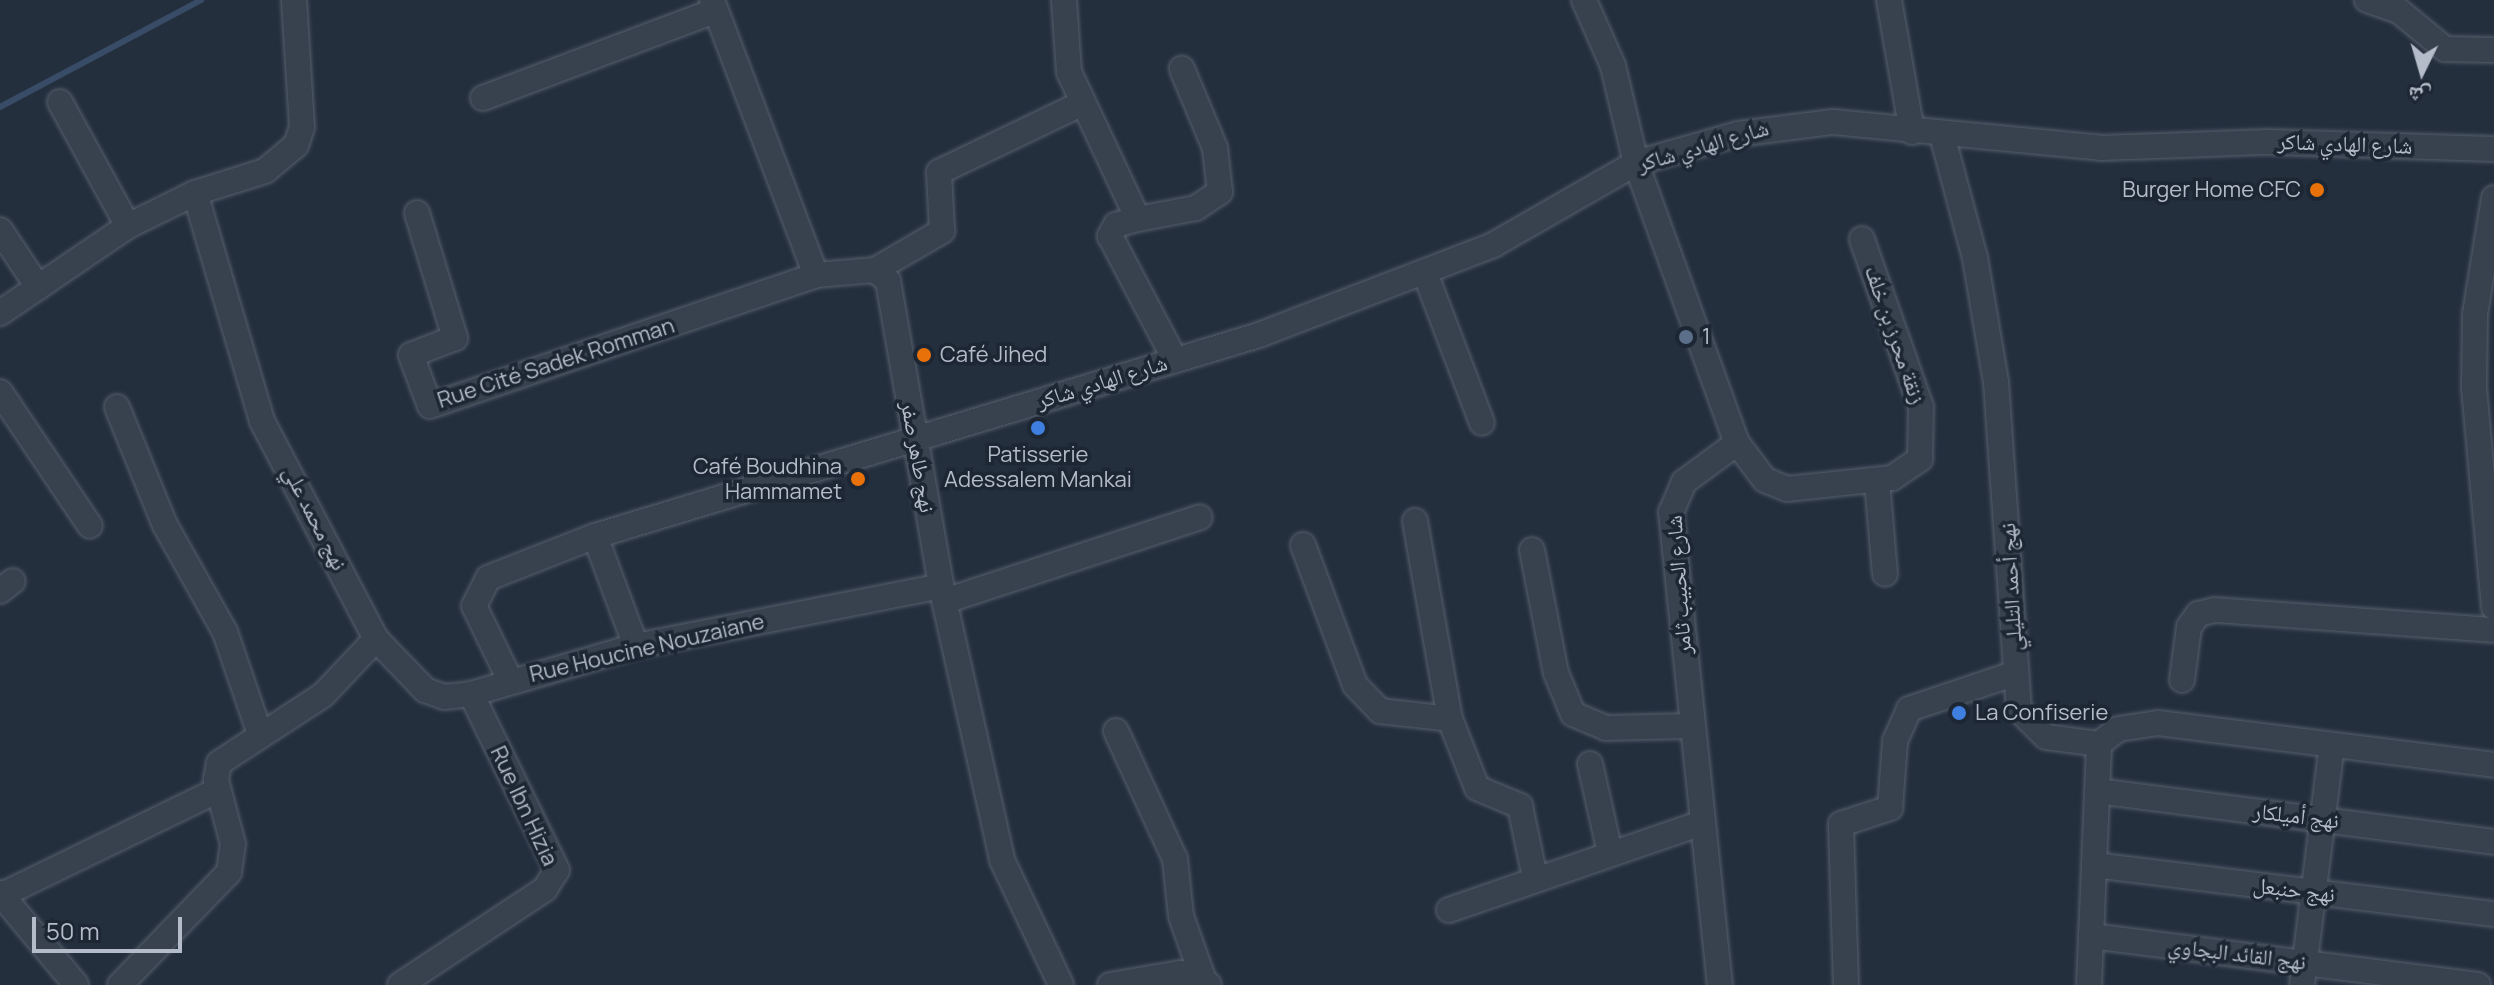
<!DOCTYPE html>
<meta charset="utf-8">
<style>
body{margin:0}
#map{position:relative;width:2494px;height:985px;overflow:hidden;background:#242f3e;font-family:Manrope,"Noto Naskh Arabic",sans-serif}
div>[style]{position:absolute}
.stream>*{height:6px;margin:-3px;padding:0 3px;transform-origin:3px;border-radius:3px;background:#394c67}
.roads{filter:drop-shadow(0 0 2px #565f6c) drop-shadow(0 0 2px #565f6c)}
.street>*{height:24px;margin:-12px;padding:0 12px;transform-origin:12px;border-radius:12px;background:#38414e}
.dots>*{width:22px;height:22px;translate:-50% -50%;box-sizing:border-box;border:4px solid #1d2633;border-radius:50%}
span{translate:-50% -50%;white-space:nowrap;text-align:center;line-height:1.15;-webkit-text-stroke:7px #1d2633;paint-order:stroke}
.street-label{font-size:22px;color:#b4bcc9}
.poi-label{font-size:22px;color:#b4bcc9}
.right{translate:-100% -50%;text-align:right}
.left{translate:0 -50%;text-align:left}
.north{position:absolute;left:2382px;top:32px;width:80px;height:80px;-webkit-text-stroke:6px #1d2633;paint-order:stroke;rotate:185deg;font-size:22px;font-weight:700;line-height:32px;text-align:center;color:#b4bcc9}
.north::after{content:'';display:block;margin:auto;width:28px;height:36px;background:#b4bcc9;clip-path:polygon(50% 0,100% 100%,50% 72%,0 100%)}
.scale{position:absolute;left:32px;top:917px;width:150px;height:36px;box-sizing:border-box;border:4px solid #b4bcc9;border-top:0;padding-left:10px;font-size:24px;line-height:28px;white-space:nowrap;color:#b4bcc9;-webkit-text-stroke:6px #1d2633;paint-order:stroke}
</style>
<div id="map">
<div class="stream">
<i style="left:0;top:107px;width:228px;rotate:-28deg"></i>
</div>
<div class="roads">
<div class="street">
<i style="left:294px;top:0;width:127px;rotate:86.4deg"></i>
<i style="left:302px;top:127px;width:19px;rotate:108deg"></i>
<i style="left:296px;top:145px;width:40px;rotate:140deg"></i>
<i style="left:265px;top:171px;width:73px;rotate:162.6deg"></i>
<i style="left:195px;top:193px;width:238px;rotate:73.6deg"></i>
<i style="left:262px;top:421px;width:246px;rotate:62.4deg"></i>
<i style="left:376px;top:639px;width:71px;rotate:46.1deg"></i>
<i style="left:425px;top:690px;width:20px;rotate:20deg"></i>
<i style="left:444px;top:697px;width:27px;rotate:-6deg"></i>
<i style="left:471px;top:694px;width:172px;rotate:-16.2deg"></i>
<i style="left:636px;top:646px;width:311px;rotate:-11.1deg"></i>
<i style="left:712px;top:0;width:294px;rotate:69.3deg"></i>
<i style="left:1064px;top:0;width:72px;rotate:86deg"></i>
<i style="left:1069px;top:72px;width:162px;rotate:64.9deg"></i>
<i style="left:1138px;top:219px;width:23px;rotate:165deg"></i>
<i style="left:1116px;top:225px;width:13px;rotate:119deg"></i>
<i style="left:1110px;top:236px;width:140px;rotate:62.3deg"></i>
<i style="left:1584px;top:0;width:72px;rotate:66.3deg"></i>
<i style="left:1613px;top:66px;width:100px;rotate:76.7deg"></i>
<i style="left:1636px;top:163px;width:298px;rotate:70.2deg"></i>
<i style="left:1737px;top:443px;width:66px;rotate:143.7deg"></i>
<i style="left:1684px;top:482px;width:33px;rotate:113deg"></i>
<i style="left:1671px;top:512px;width:476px;rotate:84.1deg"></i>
<i style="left:1889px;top:0;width:134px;rotate:80.1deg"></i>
<i style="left:2367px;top:0;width:34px;rotate:19deg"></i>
<i style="left:2399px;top:11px;width:60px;rotate:39.6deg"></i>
<i style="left:2445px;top:49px;width:49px;rotate:1.2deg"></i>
<i style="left:483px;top:98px;width:248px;rotate:-20.6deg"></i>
<i style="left:60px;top:102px;width:141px;rotate:61.3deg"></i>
<i style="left:1942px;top:135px;width:127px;rotate:75deg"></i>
<i style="left:1975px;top:258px;width:126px;rotate:80.4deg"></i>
<i style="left:1996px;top:382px;width:329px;rotate:86deg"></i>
<i style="left:2019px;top:710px;width:38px;rotate:45deg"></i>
<i style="left:2046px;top:737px;width:53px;rotate:7.5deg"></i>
<i style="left:2494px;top:198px;width:118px;rotate:99.3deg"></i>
<i style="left:2475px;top:314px;width:74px;rotate:90.8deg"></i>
<i style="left:2474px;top:388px;width:220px;rotate:84.8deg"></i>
<i style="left:417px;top:213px;width:131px;rotate:73.1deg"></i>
<i style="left:455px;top:338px;width:47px;rotate:158.9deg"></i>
<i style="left:411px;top:355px;width:54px;rotate:69.6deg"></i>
<i style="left:430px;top:406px;width:408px;rotate:-18.7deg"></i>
<i style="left:816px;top:275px;width:59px;rotate:-4.8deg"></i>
<i style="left:875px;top:270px;width:17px;rotate:40deg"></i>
<i style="left:888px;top:281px;width:310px;rotate:80.1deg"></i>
<i style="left:941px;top:586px;width:281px;rotate:77.4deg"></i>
<i style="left:1002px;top:860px;width:138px;rotate:64.7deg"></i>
<i style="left:1138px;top:219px;width:59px;rotate:-10.7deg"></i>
<i style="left:1196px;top:208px;width:29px;rotate:-34deg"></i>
<i style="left:1220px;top:192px;width:44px;rotate:-96.5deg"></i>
<i style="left:1215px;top:148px;width:86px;rotate:-112.7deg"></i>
<i style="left:0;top:230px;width:69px;rotate:56.3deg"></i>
<i style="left:875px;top:270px;width:78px;rotate:-30.2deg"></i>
<i style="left:942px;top:231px;width:59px;rotate:-92.9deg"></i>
<i style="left:939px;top:172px;width:160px;rotate:-25.6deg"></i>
<i style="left:1425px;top:273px;width:160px;rotate:69.2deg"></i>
<i style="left:0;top:313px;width:155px;rotate:-34.2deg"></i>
<i style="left:128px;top:226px;width:75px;rotate:-26.2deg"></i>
<i style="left:0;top:392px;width:161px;rotate:56.1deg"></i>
<i style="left:117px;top:407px;width:127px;rotate:67.9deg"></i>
<i style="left:165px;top:525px;width:123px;rotate:60.7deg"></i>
<i style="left:225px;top:632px;width:108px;rotate:71.1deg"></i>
<i style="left:1737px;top:443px;width:46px;rotate:52.9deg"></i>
<i style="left:1765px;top:480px;width:24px;rotate:22deg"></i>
<i style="left:1787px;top:489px;width:106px;rotate:-6deg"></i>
<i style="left:1892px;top:478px;width:34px;rotate:-34deg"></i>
<i style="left:1920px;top:459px;width:52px;rotate:-88.9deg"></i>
<i style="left:1921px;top:407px;width:178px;rotate:-109.4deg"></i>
<i style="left:1877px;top:481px;width:93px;rotate:85.1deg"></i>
<i style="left:1415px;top:521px;width:201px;rotate:80deg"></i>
<i style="left:595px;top:536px;width:117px;rotate:69.6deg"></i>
<i style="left:1303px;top:545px;width:149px;rotate:69.6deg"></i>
<i style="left:1355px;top:685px;width:36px;rotate:46deg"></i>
<i style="left:1380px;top:711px;width:70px;rotate:6.5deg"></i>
<i style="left:1450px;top:719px;width:74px;rotate:68.6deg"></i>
<i style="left:1477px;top:788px;width:47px;rotate:22.7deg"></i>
<i style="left:1520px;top:806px;width:74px;rotate:78.2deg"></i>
<i style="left:1532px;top:550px;width:125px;rotate:79deg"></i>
<i style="left:1556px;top:673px;width:44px;rotate:67.5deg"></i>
<i style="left:1573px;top:714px;width:36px;rotate:23deg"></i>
<i style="left:1606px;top:728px;width:84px;rotate:-1.4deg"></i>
<i style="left:0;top:591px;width:16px;rotate:-38deg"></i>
<i style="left:945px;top:601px;width:268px;rotate:-18.2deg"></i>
<i style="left:510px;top:680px;width:82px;rotate:-115.9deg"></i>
<i style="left:474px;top:606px;width:31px;rotate:-63deg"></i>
<i style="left:488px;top:578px;width:115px;rotate:-21.4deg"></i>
<i style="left:595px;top:536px;width:694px;rotate:-16.84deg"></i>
<i style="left:1259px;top:335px;width:251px;rotate:-21deg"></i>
<i style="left:1493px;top:245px;width:165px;rotate:-29.8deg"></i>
<i style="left:1636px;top:163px;width:106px;rotate:-15.9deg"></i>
<i style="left:1738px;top:134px;width:96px;rotate:-7.2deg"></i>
<i style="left:1833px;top:122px;width:269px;rotate:5.5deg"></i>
<i style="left:2101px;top:148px;width:167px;rotate:-2.1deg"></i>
<i style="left:2268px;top:142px;width:226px;rotate:1.8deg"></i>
<i style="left:2182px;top:680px;width:53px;rotate:-82.5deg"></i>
<i style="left:2189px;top:627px;width:16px;rotate:-55deg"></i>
<i style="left:2198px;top:614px;width:17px;rotate:-13deg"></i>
<i style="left:2215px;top:610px;width:280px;rotate:4.1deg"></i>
<i style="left:1116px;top:731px;width:141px;rotate:65.3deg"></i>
<i style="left:1175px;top:859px;width:57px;rotate:84deg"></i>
<i style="left:1181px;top:916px;width:66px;rotate:70.5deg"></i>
<i style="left:2099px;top:744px;width:24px;rotate:-38deg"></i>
<i style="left:2118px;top:729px;width:40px;rotate:-8.5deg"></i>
<i style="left:2158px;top:723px;width:339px;rotate:7.1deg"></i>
<i style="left:1590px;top:764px;width:91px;rotate:77.3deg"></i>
<i style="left:2097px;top:791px;width:400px;rotate:7.3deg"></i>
<i style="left:2094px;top:865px;width:403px;rotate:7deg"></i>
<i style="left:0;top:893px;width:119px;rotate:50.4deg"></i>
<i style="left:2px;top:895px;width:240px;rotate:-25.9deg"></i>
<i style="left:1449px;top:910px;width:268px;rotate:-19deg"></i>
<i style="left:2091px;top:936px;width:390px;rotate:7.2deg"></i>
<i style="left:120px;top:985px;width:157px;rotate:-46deg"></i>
<i style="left:229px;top:872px;width:28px;rotate:-82deg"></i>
<i style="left:233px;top:844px;width:66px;rotate:-104.9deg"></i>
<i style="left:216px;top:780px;width:17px;rotate:-80deg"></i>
<i style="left:219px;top:763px;width:124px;rotate:-33.2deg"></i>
<i style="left:323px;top:695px;width:77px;rotate:-46.6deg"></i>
<i style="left:400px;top:985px;width:174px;rotate:-33.5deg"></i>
<i style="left:545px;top:889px;width:22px;rotate:-58deg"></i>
<i style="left:557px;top:870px;width:196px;rotate:-116deg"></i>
<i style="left:1110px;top:985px;width:71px;rotate:-9.7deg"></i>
<i style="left:1180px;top:973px;width:31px;rotate:22deg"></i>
<i style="left:1846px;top:985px;width:161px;rotate:-91.8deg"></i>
<i style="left:1841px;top:824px;width:52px;rotate:-18.1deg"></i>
<i style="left:1890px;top:808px;width:67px;rotate:-85.7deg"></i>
<i style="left:1895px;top:741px;width:35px;rotate:-66deg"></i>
<i style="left:1909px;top:709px;width:113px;rotate:-18.6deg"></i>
<i style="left:2089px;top:985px;width:241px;rotate:-87.6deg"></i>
<i style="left:2302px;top:985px;width:242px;rotate:-82.9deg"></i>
</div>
</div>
<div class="dots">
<i style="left:2317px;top:190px;background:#e8710a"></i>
<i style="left:1686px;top:337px;background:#5c6f8a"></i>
<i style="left:924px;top:355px;background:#e8710a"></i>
<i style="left:1038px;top:428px;background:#3f7fe0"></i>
<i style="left:858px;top:479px;background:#e8710a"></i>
<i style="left:1959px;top:713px;background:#3f7fe0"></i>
</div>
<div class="street-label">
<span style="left:2345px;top:144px;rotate:2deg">شارع الهادي شاكر</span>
<span style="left:1703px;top:146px;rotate:-16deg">شارع الهادي شاكر</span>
<span style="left:1895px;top:335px;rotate:71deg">زنقة محرز بن خلف</span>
<span style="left:556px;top:363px;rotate:-18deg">Rue Cité Sadek Romman</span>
<span style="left:1102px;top:382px;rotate:-17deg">شارع الهادي شاكر</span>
<span style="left:918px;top:457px;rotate:80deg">نهج طاهر صفر</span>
<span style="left:315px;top:518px;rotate:63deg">نهج محمد علي</span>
<span style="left:1679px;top:585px;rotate:-94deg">شارع الحبيب ثامر</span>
<span style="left:2011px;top:587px;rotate:-93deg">نهج أحمد التليلي</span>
<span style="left:647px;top:648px;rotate:-13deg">Rue Houcine Nouzaiane</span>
<span style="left:524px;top:806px;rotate:65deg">Rue Ibn Hizia</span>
<span style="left:2296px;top:816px;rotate:7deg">نهج أميلكار</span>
<span style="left:2294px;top:890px;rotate:7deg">نهج حنبعل</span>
<span style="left:2237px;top:954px;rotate:7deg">نهج القائد البجاوي</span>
</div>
<div class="poi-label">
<span class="right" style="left:2301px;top:190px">Burger Home CFC</span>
<span class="left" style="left:1702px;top:337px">1</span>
<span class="left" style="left:940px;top:355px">Café Jihed</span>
<span style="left:1038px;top:467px">Patisserie<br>Adessalem Mankai</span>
<span class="right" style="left:842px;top:479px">Café Boudhina<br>Hammamet</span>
<span class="left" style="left:1975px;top:713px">La Confiserie</span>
</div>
<div class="north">ش</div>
<div class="scale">50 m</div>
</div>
